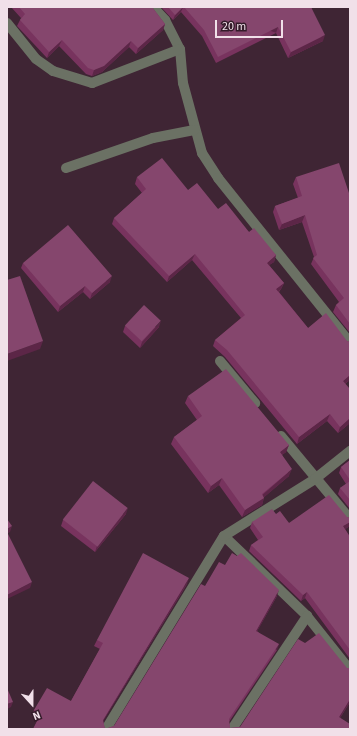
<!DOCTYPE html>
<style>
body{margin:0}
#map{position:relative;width:357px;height:736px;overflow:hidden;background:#3f2534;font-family:"Source Sans 3",sans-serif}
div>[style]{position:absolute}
.minor>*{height:10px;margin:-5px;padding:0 5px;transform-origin:5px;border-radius:5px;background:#6b7164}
.wall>*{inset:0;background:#78335e}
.shaded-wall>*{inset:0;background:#5c2647;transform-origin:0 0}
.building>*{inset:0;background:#85466d;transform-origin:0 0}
span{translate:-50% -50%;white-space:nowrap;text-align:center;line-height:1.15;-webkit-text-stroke:3px #341b2a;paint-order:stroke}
.frame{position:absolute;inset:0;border:8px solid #f1e0e9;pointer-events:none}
.north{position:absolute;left:12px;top:684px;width:40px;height:40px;-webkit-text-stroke:3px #341b2a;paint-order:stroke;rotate:159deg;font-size:11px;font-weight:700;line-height:16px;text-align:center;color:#f1e0e9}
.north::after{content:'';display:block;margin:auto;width:14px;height:18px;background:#f1e0e9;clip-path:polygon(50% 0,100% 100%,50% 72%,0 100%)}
.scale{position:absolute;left:215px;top:20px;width:68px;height:18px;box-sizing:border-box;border:2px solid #f1e0e9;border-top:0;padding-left:5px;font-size:12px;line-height:14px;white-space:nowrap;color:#f1e0e9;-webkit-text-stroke:3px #341b2a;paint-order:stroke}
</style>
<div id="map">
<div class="minor">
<i style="left:153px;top:7px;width:18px;rotate:47deg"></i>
<i style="left:165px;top:20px;width:33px;rotate:63deg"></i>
<i style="left:180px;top:49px;width:34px;rotate:85deg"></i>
<i style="left:183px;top:83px;width:73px;rotate:74.8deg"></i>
<i style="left:202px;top:153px;width:30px;rotate:57deg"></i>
<i style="left:218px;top:178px;width:211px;rotate:51.3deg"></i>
<i style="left:7px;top:23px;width:46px;rotate:51.1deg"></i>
<i style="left:36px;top:59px;width:21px;rotate:35deg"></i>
<i style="left:53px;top:71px;width:41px;rotate:17.1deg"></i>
<i style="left:92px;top:83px;width:94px;rotate:-21.1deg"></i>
<i style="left:66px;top:168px;width:92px;rotate:-19deg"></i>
<i style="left:153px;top:138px;width:42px;rotate:-11deg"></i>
<i style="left:220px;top:361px;width:55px;rotate:50.2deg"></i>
<i style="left:281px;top:436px;width:108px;rotate:50.3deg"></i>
<i style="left:224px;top:536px;width:115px;rotate:43.9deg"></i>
<i style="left:307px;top:616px;width:69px;rotate:51.5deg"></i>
<i style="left:106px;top:729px;width:226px;rotate:-58.6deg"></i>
<i style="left:224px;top:536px;width:107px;rotate:-32.1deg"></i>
<i style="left:315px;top:479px;width:45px;rotate:-38.7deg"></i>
<i style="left:232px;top:729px;width:136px;rotate:-56.4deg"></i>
</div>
<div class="wall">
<i style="clip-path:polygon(11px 7px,152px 7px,165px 24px,163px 30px,136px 54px,129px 47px,102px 72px,92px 76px,86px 74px,59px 46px,47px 58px,17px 26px,21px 18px)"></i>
<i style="clip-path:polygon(161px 7px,311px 7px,323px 41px,288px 58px,276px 33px,216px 63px,202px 36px,181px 12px,173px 20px)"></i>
<i style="clip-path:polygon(137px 177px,188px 190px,218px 209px,249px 232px,276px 255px,274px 262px,269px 265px,284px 283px,281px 289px,279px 292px,308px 328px,350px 342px,350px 380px,345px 384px,350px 423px,338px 433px,327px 421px,297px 444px,225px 357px,213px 346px,215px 340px,241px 318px,192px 260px,167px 282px,112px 224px,114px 218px,142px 193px,135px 184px)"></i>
<i style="clip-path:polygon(296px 177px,350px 196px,350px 333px,333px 312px,336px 305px,339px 302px,311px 264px,314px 257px,302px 222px,279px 230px,273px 212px,275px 206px,298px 198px,293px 184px)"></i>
<i style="clip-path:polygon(23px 263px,110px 282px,90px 299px,83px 292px,58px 312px,21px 268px)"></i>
<i style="clip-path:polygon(125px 326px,159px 327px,140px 348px,123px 332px)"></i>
<i style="clip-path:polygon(188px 396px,289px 445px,286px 452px,282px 455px,289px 476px,264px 497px,262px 505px,242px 517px,219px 485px,208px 493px,171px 444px,174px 437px,197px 420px,185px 403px)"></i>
<i style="clip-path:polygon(350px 460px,350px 509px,338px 494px,340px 488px,346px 484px,339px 473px,341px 467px)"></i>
<i style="clip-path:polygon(126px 514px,95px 552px,61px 526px,63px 520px)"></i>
<i style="clip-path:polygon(276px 514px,289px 523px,347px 517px,350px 518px,350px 526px,345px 529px,350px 537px,350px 659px,305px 598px,301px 601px,249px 551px,251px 545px,258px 540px,250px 528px,252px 522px)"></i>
<i style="clip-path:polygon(187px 584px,103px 721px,105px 729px,114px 726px,205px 586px,277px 596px,257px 631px,277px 650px,229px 722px,230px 728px,240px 727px,347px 668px,350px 668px,350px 702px,340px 718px,350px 729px,33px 729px,38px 719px,32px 716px,34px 710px,71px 701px,100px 649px,94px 646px,97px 640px)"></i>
</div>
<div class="shaded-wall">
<i style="clip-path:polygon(183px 7px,181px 12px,173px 20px,175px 15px)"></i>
<i style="clip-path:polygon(165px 24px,163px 30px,136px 54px,138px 48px)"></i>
<i style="left:278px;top:27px;width:6px;height:67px;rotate:108deg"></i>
<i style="clip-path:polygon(325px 35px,323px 41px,288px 58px,291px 52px)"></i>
<i style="clip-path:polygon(62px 40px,59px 46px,47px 58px,49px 52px)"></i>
<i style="clip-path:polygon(131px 41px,129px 47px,102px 72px,92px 76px,94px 70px)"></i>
<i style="clip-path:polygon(305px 215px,302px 222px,279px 230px,282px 224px)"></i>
<i style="clip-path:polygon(195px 254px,192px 260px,167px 282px,169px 276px)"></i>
<i style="clip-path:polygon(276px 255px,274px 262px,264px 269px,267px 263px)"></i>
<i style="clip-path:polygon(112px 276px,110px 282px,90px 299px,92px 293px)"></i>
<i style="clip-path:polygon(284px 283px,281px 289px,274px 296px,276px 289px)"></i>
<i style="clip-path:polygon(85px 286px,83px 292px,58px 312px,60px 306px)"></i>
<i style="clip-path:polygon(161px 321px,159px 327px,140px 348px,142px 342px)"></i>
<i style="clip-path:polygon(43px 341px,40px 349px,7px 361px,7px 354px)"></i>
<i style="clip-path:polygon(350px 375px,350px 380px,340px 387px,343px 381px)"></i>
<i style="clip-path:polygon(330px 414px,327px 421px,297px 444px,299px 437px)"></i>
<i style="clip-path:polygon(350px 418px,350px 423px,338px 433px,340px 427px)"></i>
<i style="clip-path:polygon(289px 445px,286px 452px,277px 459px,280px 452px)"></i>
<i style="clip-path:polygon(292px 469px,289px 476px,261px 500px,264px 498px,262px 505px,242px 517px,245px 510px)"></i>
<i style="clip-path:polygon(222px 478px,219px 485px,208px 493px,211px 486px)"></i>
<i style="clip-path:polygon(128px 508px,126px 514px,95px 552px,97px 546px)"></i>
<i style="clip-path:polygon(350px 522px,350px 526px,341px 532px,343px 526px)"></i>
<i style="clip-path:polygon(12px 526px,10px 532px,7px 534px,7px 529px)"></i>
<i style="clip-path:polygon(189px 578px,187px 584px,100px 726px,103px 720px)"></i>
<i style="clip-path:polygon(32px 582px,30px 588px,7px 599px,7px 595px)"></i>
<i style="clip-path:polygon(279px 590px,277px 596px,254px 637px,256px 631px)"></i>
<i style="clip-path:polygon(307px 592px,305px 598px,301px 601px,303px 595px)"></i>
<i style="left:279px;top:644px;width:6px;height:90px;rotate:108deg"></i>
<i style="clip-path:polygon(350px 699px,350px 702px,337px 723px,339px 717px)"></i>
<i style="clip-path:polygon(13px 702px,11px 707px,7px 709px,7px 704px)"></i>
</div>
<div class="building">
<i style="clip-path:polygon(19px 7px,152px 7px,165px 24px,138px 48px,131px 41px,104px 66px,94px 70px,88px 68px,62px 40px,49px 52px,20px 20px,25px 14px)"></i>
<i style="clip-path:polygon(168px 7px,183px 7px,175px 15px)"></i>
<i style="clip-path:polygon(184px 7px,311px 7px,325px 35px,291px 52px,278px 27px,218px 57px,204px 30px)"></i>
<i style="clip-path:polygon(162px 158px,188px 190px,197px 183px,218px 209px,226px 203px,249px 232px,254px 228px,276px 255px,267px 263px,284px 283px,276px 289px,308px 328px,326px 313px,347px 341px,350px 342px,350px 375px,343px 381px,350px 389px,350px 418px,340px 427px,330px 414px,299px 437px,227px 350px,215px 340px,245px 315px,195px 254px,169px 276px,114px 218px,146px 189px,137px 177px)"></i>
<i style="clip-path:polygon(339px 163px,350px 196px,350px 324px,336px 305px,344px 298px,313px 258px,317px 255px,305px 215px,282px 224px,275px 206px,302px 196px,296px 177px)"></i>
<i style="clip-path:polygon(68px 225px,112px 276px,92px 293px,85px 286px,60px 306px,23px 263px)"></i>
<i style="clip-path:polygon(20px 276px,43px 341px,7px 354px,7px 280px)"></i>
<i style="left:144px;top:305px;width:23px;height:28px;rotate:43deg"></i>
<i style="clip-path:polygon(226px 369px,289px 445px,280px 452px,292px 469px,262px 494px,264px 498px,245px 510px,222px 478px,211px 486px,174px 437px,202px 416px,188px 396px)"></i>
<i style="clip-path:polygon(350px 460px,350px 480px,341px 467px)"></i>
<i style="left:93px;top:481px;width:44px;height:49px;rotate:38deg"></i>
<i style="clip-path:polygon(350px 481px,350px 500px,340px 488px)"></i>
<i style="clip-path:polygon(329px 495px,347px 517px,350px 518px,350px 522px,343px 526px,350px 537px,350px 650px,307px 592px,303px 595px,251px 545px,263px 537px,252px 522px,272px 509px,276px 514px,280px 511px,289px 523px)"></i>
<i style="clip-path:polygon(7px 519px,12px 526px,7px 529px)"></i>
<i style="clip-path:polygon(7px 532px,32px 582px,7px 595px)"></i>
<i style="clip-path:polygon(143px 553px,189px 578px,103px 720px,105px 729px,114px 726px,201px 584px,205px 586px,219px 562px,225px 565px,232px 553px,237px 556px,241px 553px,279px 590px,256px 631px,279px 644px,229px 719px,230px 728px,240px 727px,298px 639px,305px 643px,319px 633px,347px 668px,350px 668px,350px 699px,339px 717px,350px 724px,350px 729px,33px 729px,41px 714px,34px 710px,47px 688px,71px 701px,103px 643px,97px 640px)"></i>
<i style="clip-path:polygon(7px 688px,13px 702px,7px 704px)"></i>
</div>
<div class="frame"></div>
<div class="north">N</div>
<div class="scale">20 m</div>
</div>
